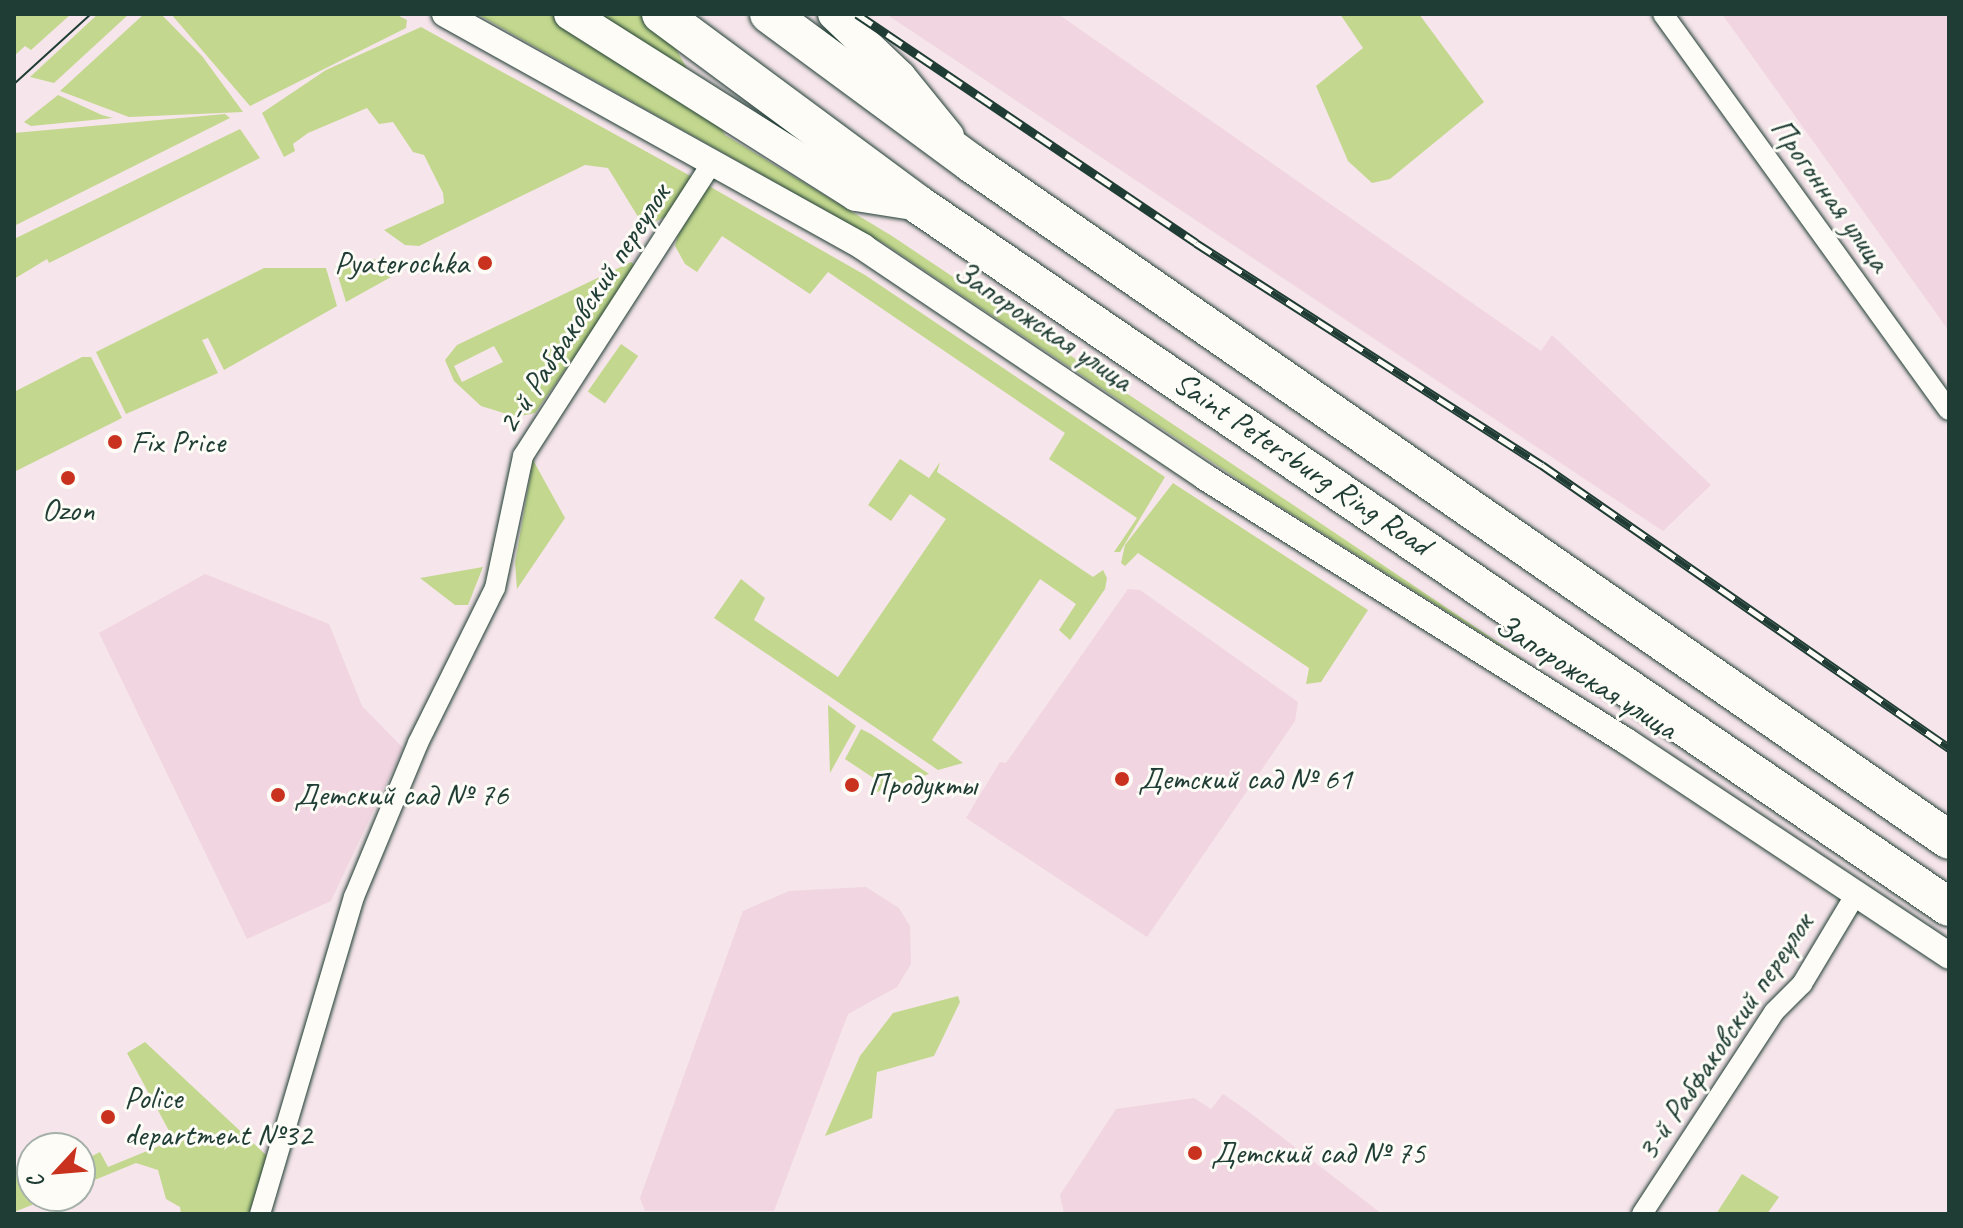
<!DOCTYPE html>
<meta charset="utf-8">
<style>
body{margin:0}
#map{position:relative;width:1963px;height:1228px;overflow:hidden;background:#f6e5ea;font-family:Caveat,sans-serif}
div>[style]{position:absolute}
.built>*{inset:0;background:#f1d5e0}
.green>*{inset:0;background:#c3d88e;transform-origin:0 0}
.roads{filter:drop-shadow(0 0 2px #1f3d34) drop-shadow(0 0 2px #1f3d34)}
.minor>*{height:20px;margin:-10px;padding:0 10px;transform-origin:10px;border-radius:10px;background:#fdfcf7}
.tertiary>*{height:26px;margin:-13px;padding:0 13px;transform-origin:13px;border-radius:13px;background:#fdfcf7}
.primary>*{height:32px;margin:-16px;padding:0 16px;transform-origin:16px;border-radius:16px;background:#fdfcf7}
.motorway>*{height:38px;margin:-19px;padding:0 19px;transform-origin:19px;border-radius:19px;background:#fdfcf7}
.tram>*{height:2px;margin:-1px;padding:0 1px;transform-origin:1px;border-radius:1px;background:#1f3d34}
.rail>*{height:9px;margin-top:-4.5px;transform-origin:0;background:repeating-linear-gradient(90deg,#fdfcf7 0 18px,#1f3d34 0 36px);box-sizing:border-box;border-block:2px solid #1f3d34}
.dots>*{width:22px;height:22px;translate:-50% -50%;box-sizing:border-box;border:4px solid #fdfcf7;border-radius:50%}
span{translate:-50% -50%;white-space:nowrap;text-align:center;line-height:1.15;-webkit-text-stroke:6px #fdfcf7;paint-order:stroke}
.street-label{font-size:32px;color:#1f3d34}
.poi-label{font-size:32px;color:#1f3d34}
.right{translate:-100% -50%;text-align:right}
.left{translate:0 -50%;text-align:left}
.frame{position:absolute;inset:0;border:16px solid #1f3d34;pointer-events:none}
.north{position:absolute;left:16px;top:1132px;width:80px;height:80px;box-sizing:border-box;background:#fdfcf7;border:2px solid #a4b0a9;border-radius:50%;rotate:244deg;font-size:22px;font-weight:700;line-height:32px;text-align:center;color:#1f3d34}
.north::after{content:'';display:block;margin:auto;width:28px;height:36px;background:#c8321e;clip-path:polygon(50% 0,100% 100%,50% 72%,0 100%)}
</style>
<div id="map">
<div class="built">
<i style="clip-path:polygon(886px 14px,1058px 14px,1541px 351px,1552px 335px,1711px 485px,1663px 531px)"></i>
<i style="clip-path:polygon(1722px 14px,1949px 14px,1949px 331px)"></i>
<i style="clip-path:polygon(205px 574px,329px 624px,362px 706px,403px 748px,331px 901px,247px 939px,99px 633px)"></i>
<i style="clip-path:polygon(1128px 589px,1140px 590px,1298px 702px,1295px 721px,1147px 937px,966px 818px,1000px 762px,1006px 763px)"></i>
<i style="clip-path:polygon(866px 887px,899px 908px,910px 926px,911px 964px,897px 987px,848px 1014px,774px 1211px,645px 1211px,640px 1198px,743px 911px,789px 891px)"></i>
<i style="clip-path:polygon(1223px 1094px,1249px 1112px,1382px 1214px,1064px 1213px,1060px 1195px,1116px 1109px,1194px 1098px,1211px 1109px)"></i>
</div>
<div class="green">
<i style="clip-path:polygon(14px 14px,71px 14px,31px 50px,25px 46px,14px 56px)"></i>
<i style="clip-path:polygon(98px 14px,129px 14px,54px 83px,30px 77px)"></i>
<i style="clip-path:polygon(144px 14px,161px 14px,202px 56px,243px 112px,129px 117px,60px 91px)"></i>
<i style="clip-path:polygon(171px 14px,395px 14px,407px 20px,406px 28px,250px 106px)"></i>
<i style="clip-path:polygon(477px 14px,656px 14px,725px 135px,892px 236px,1532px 665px,1260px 494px,885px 244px)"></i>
<i style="clip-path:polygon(1340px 14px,1419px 14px,1484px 102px,1390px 179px,1372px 183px,1348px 161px,1316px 86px,1363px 48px)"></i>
<i style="clip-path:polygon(421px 27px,694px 178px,669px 215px,649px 225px,640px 220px,608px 168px,585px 165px,419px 246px,405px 245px,384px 230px,444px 203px,443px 193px,424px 155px,413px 152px,393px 122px,379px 124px,367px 108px,308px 133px,293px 144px,295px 151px,284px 157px,262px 113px,326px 70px)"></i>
<i style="clip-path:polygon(58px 95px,102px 115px,113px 118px,31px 126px,24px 122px)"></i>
<i style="clip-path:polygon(225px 114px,230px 118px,14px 226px,14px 133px)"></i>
<i style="clip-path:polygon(240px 129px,260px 158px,49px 263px,47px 259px,14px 279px,14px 239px)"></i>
<i style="clip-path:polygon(709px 186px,865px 275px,1165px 477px,1120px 552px,1114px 552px,1137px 518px,1049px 459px,1065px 433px,828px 272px,810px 294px,722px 236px,697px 272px,685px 264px,675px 246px,678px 235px)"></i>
<i style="clip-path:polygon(383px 258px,390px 261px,391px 277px,346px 302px,335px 266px)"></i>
<i style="clip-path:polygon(evenodd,631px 262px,637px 267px,535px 413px,516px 417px,481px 406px,454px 381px,445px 360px,457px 345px,631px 262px,494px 346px,503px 362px,462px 382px,454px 366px,494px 346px)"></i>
<i style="clip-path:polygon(264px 268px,326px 268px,337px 306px,224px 370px,208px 338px,202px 340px,218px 373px,126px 414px,96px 352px)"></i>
<i style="left:621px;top:344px;width:21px;height:58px;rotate:35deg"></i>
<i style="clip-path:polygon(82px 357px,91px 357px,122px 418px,14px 472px,14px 392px)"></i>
<i style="clip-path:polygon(900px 459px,929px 478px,940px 462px,937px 472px,1093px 577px,1103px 570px,1107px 578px,1105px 589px,1070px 640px,1059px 630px,1076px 604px,1040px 579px,932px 740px,963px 763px,938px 770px,714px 618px,741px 579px,765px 598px,754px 620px,838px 677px,946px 519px,910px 494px,891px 521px,868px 505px)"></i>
<i style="clip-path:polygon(533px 460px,565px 518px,517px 589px,515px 563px)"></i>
<i style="clip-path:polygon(1173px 483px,1368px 610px,1321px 682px,1306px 684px,1309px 668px,1138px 553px,1125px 566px,1121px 563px,1125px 545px)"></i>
<i style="clip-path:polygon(483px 567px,468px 605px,455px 605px,420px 578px)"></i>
<i style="clip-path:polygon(828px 705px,856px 726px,830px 773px)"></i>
<i style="clip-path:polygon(861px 729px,871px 734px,929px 774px,874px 793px,881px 783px,845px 759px)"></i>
<i style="clip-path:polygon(958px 996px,960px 1002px,934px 1056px,877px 1072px,872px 1118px,825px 1136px,860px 1056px,893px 1013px)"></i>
<i style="clip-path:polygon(145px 1042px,267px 1156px,249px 1214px,181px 1214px,180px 1207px,166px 1199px,158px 1170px,136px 1163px,80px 1186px,80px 1162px,100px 1152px,108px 1167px,174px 1140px,127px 1053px)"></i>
<i style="clip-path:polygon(26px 1167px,32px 1196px,55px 1196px,14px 1212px,14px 1178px)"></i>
<i style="clip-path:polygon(1742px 1174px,1779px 1197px,1767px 1214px,1716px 1214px)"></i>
</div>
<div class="roads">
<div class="minor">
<i style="left:1663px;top:14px;width:488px;rotate:54.2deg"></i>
<i style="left:260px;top:1214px;width:331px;rotate:-73.5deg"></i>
<i style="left:354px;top:897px;width:167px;rotate:-67.4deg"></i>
<i style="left:418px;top:743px;width:173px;rotate:-63.6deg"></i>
<i style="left:495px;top:588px;width:135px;rotate:-78deg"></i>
<i style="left:523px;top:456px;width:351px;rotate:-57.2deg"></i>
<i style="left:1642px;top:1214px;width:241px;rotate:-56.8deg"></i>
<i style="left:1774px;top:1012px;width:40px;rotate:-45deg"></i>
<i style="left:1802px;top:984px;width:107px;rotate:-59.1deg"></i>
</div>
<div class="tertiary">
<i style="left:445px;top:14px;width:479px;rotate:29.1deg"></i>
<i style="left:863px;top:247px;width:412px;rotate:33.9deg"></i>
<i style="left:1205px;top:477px;width:497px;rotate:32.1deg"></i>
<i style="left:1626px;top:741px;width:388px;rotate:33.6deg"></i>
</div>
<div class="primary">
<i style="left:570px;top:14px;width:338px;rotate:32.3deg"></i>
<i style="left:856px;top:195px;width:64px;rotate:9deg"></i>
<i style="left:834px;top:14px;width:91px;rotate:43.7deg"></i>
<i style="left:900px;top:77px;width:76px;rotate:50.9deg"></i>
</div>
<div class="motorway">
<i style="left:661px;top:14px;width:321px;rotate:36.5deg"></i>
<i style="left:919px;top:205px;width:1246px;rotate:34.28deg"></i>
<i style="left:769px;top:14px;width:251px;rotate:36.4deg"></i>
<i style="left:971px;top:163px;width:1189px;rotate:34.69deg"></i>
</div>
</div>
<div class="tram">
<i style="left:14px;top:84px;width:104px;rotate:-42.3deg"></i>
</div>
<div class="rail">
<i style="left:857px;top:14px;width:409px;rotate:34deg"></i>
<i style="left:1196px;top:243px;width:411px;rotate:32.7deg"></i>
<i style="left:1542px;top:465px;width:496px;rotate:34.8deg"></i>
</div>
<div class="dots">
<i style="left:485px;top:263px;background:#c8321e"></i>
<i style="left:115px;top:442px;background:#c8321e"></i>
<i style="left:68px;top:478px;background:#c8321e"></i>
<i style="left:1122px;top:779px;background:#c8321e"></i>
<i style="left:852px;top:785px;background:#c8321e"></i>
<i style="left:278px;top:795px;background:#c8321e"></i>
<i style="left:108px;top:1117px;background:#c8321e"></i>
<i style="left:1195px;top:1153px;background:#c8321e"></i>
</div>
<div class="street-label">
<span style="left:1830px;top:195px;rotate:54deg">Прогонная улица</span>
<span style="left:584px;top:309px;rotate:-57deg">2-й Рабфаковский переулок</span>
<span style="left:1043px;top:326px;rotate:34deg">Запорожская улица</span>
<span style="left:1302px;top:464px;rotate:34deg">Saint Petersburg Ring Road</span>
<span style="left:1586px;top:677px;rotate:32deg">Запорожская улица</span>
<span style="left:1725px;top:1037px;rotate:-56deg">3-й Рабфаковский переулок</span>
</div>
<div class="poi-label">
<span class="right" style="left:469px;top:263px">Pyaterochka</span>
<span class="left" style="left:131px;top:442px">Fix Price</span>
<span style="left:68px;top:510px">Ozon</span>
<span class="left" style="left:1138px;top:779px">Детский сад № 61</span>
<span class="left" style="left:868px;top:785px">Продукты</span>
<span class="left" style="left:294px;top:795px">Детский сад № 76</span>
<span class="left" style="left:124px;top:1117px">Police<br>department №32</span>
<span class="left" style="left:1211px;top:1153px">Детский сад № 75</span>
</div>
<div class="frame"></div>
<div class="north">С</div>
</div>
